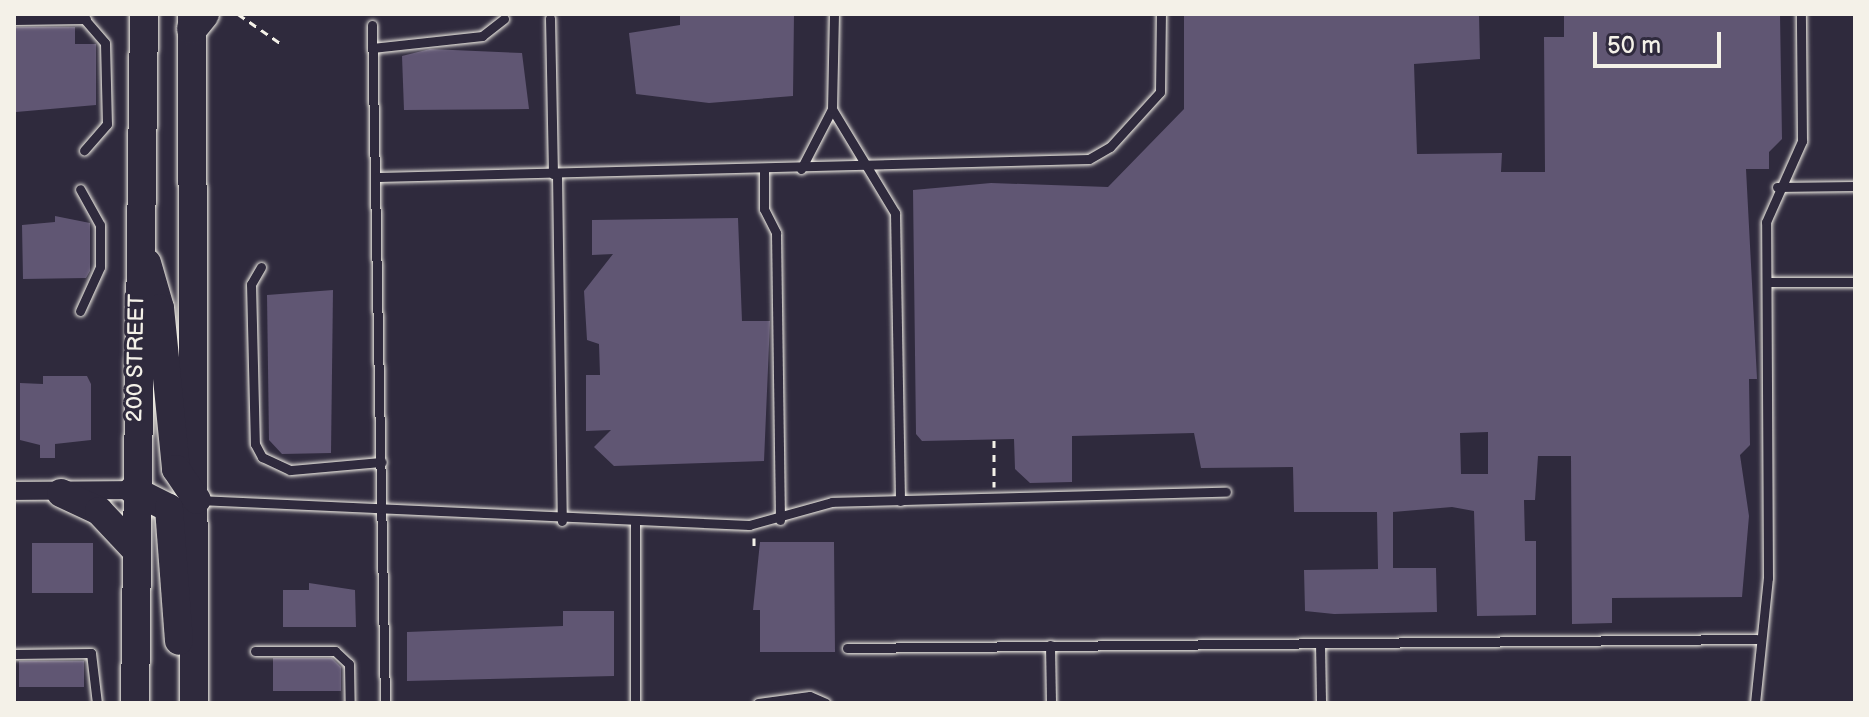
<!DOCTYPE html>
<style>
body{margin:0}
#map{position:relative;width:1869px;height:717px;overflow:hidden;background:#2f2a3d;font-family:"Balsamiq Sans",sans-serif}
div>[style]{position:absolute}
.building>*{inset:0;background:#605673;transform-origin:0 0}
.path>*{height:3px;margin-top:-1.5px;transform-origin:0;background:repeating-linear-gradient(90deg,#f4f1e8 0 8px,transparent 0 14px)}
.roads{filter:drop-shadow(0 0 2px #f4f1e8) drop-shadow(0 0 2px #f4f1e8)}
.service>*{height:9px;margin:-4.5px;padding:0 4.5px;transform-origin:4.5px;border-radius:4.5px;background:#2f2a3d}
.minor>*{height:18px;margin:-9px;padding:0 9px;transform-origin:9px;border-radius:9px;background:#2f2a3d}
.primary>*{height:28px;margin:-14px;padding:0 14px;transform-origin:14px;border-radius:14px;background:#2f2a3d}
.trunk>*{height:30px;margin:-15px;padding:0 15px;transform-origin:15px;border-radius:15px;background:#2f2a3d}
span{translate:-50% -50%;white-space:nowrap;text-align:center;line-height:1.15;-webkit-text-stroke:6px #2f2a3d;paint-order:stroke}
.street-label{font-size:22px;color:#f4f1e8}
.frame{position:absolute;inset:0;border:16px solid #f4f1e8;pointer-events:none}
.scale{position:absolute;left:1593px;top:32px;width:128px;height:36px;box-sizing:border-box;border:4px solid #f4f1e8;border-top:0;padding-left:10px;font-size:24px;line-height:28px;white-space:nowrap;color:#f4f1e8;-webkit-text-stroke:6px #2f2a3d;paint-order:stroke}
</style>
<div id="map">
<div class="building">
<i style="clip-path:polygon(680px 14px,794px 14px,793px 96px,709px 103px,636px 94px,629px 33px,680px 25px)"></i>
<i style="clip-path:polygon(evenodd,1184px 14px,1479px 14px,1480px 59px,1414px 64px,1417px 154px,1502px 153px,1501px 172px,1545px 172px,1544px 37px,1564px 37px,1564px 16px,1780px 14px,1782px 139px,1769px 152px,1769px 169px,1746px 169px,1757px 379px,1749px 379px,1750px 445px,1740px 455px,1749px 516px,1742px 597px,1612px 598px,1612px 623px,1572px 624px,1571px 456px,1538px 456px,1535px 500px,1524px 500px,1525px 541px,1536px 541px,1536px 615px,1477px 616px,1474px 511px,1452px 507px,1393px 512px,1393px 568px,1436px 568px,1437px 612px,1334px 614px,1305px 611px,1304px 570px,1378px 569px,1377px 512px,1294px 512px,1293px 467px,1201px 468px,1194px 433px,1072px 436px,1072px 482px,1030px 483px,1015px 469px,1014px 439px,922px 441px,916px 434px,913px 190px,991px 183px,1108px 187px,1184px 109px,1184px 14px,1488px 432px,1488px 474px,1461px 474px,1460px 433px,1488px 432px)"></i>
<i style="clip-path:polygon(14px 27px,75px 27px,75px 44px,96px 44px,96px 105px,16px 112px)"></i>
<i style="clip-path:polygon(430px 49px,522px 53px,529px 109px,404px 110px,402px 56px)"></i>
<i style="clip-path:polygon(55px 216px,90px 223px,90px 271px,86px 278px,23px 279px,22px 225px,55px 222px)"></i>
<i style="clip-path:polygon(738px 218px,742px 321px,770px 321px,764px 461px,614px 466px,594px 447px,611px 430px,586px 431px,586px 375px,600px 375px,599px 344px,587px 340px,584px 291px,613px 254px,592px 255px,592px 220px)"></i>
<i style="clip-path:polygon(333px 290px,331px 453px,282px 454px,269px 440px,267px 295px)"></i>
<i style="clip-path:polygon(43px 376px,87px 376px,91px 384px,91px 440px,55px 444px,55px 458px,40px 458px,40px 445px,20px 440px,20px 383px,43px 384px)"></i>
<i style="clip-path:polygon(760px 542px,834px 542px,835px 652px,760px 652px,760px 610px,753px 610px)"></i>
<i style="left:32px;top:543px;width:61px;height:50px"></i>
<i style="clip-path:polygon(309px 583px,355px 590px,356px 627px,283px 627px,283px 590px,309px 590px)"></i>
<i style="clip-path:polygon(563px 611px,614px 611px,614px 676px,407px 681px,407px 632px,563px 626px)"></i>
<i style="clip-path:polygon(273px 658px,332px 658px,341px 667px,341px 691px,273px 691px)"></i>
<i style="left:19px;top:661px;width:65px;height:26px"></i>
</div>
<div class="path">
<i style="left:238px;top:14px;width:51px;rotate:34.6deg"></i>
<i style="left:994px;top:440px;width:47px;rotate:90deg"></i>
<i style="left:754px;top:538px;width:13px;rotate:90deg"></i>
</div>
<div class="roads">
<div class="service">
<i style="left:80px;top:14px;width:38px;rotate:49deg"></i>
<i style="left:105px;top:43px;width:81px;rotate:88.6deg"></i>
<i style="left:107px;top:124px;width:35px;rotate:131deg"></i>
<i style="left:550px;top:18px;width:156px;rotate:88.9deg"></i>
<i style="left:14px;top:20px;width:72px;rotate:-0.8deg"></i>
<i style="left:372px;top:25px;width:678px;rotate:88.9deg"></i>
<i style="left:372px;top:48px;width:111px;rotate:-6.2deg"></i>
<i style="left:482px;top:36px;width:28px;rotate:-38deg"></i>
<i style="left:832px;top:109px;width:122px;rotate:58.8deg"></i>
<i style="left:895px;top:213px;width:288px;rotate:89deg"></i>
<i style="left:801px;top:169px;width:68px;rotate:-62.7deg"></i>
<i style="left:832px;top:109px;width:95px;rotate:-88.8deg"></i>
<i style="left:764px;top:171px;width:38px;rotate:90deg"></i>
<i style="left:764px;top:209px;width:27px;rotate:63deg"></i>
<i style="left:776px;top:233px;width:287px;rotate:89.2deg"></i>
<i style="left:557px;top:174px;width:347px;rotate:89.2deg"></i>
<i style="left:378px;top:177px;width:711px;rotate:-1.45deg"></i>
<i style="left:1089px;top:159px;width:24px;rotate:-30deg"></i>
<i style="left:1110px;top:147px;width:74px;rotate:-47.7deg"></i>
<i style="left:1160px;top:92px;width:78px;rotate:-89.3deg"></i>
<i style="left:1777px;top:187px;width:78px;rotate:-0.7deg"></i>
<i style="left:261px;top:267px;width:20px;rotate:120deg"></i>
<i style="left:251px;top:284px;width:160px;rotate:88.6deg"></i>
<i style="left:255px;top:444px;width:15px;rotate:62deg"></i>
<i style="left:262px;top:457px;width:31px;rotate:25deg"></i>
<i style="left:290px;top:470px;width:92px;rotate:-5deg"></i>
<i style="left:1768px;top:282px;width:87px"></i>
<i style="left:80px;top:311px;width:48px;rotate:-65.6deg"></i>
<i style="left:100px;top:267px;width:42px;rotate:-90deg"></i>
<i style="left:100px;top:225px;width:41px;rotate:-119.1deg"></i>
<i style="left:198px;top:500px;width:552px;rotate:2.6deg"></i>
<i style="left:749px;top:525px;width:86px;rotate:-15.5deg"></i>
<i style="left:832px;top:502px;width:394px;rotate:-1.5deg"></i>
<i style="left:635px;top:524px;width:179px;rotate:90deg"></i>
<i style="left:1320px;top:643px;width:60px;rotate:89deg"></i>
<i style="left:1050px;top:645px;width:58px;rotate:89deg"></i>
<i style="left:847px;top:648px;width:909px;rotate:-0.57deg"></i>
<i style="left:255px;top:651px;width:80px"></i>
<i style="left:335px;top:651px;width:19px;rotate:43deg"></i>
<i style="left:349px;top:664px;width:39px;rotate:89deg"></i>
<i style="left:14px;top:654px;width:77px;rotate:-0.7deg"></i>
<i style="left:91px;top:653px;width:50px;rotate:83.2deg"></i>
<i style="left:758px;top:703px;width:52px;rotate:-7.7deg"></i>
<i style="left:810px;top:696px;width:17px;rotate:24deg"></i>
<i style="left:1755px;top:703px;width:126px;rotate:-84.1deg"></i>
<i style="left:1768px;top:578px;width:356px;rotate:-90.3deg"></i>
<i style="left:1766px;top:222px;width:89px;rotate:-66deg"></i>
<i style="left:1802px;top:141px;width:127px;rotate:-90.5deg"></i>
</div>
<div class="minor">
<i style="left:14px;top:491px;width:119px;rotate:-0.5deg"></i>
</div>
<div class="primary">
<i style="left:192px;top:14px;width:689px;rotate:89.83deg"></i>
<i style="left:147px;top:263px;width:47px;rotate:73.9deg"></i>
<i style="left:160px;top:308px;width:162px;rotate:84.3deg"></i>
<i style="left:176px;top:469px;width:37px;rotate:56deg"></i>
<i style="left:133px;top:490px;width:40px;rotate:26.6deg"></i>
<i style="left:169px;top:508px;width:133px;rotate:85.7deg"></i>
<i style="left:61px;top:493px;width:42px;rotate:25.3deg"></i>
<i style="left:99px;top:511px;width:50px;rotate:46.6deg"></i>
<i style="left:135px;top:703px;width:689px;rotate:-89.25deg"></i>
</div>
<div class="trunk">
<i style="left:192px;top:29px;width:19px;rotate:-51deg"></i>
</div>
</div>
<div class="street-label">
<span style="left:136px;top:358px;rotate:-89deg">200 STREET</span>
</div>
<div class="frame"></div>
<div class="scale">50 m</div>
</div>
